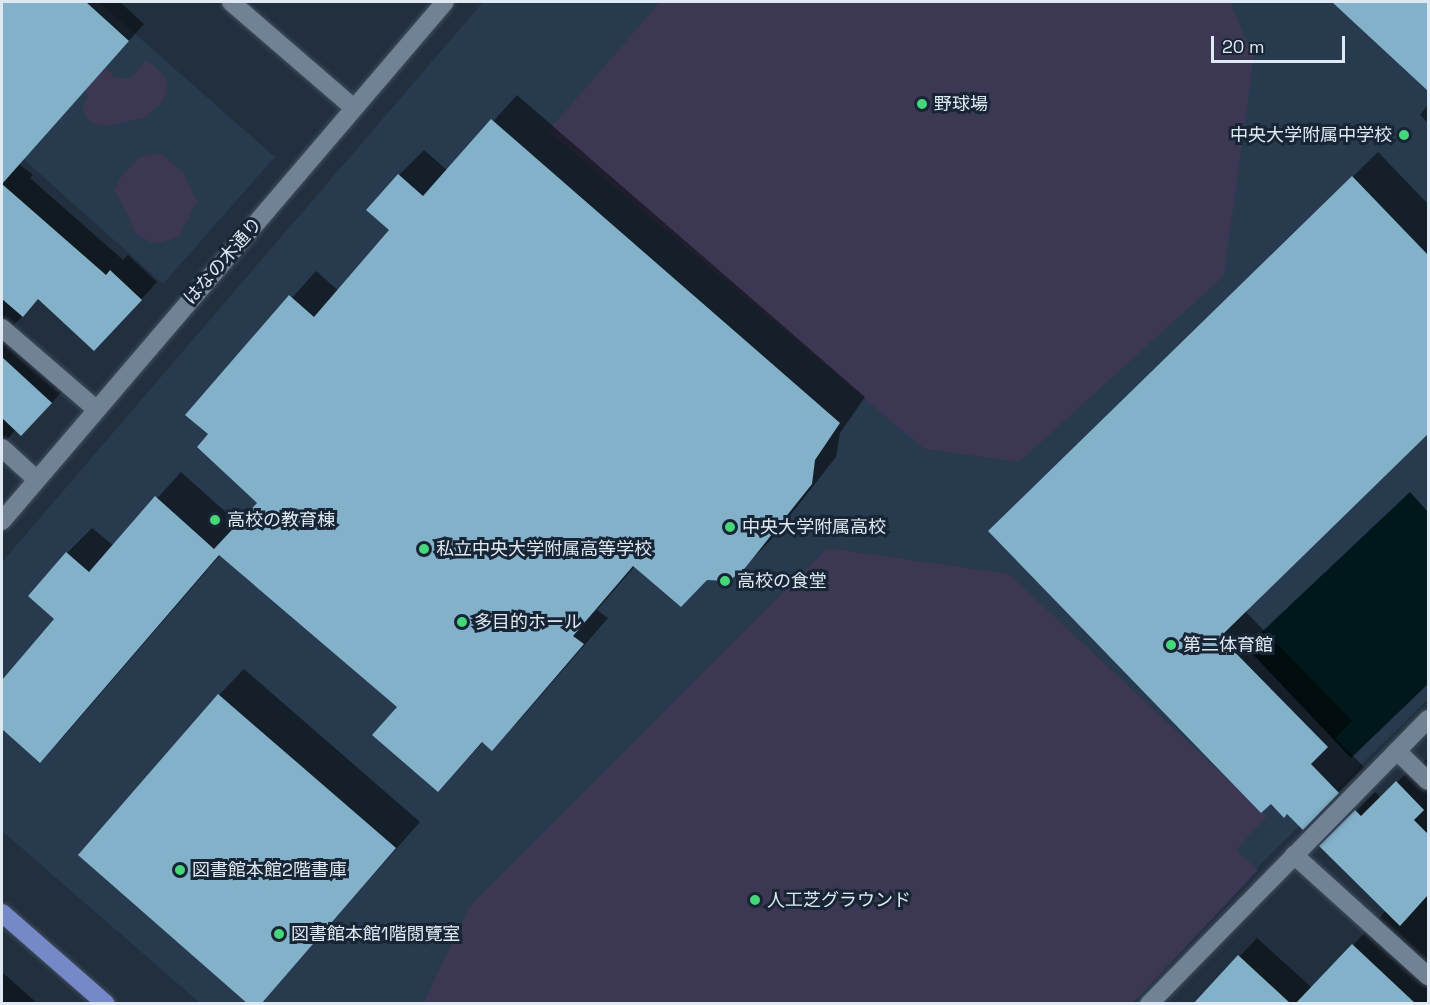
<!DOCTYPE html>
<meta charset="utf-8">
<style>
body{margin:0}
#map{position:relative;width:1430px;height:1005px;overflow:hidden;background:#212f3f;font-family:"Space Grotesk","Noto Sans JP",sans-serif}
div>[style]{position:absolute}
.built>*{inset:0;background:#273a4e}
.green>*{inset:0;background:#3c3753}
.water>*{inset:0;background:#00171c}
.shadow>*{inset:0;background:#0007}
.building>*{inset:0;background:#83b1ca}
.roads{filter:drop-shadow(0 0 2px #414e5b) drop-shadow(0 0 2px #414e5b)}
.minor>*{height:18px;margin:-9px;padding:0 9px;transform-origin:9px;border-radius:9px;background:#718295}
.major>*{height:18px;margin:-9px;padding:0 9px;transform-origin:9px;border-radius:9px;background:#7589c9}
.dots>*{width:16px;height:16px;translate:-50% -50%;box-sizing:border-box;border:3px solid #182535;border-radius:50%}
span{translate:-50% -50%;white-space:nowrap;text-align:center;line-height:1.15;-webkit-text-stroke:6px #182535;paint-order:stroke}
.poi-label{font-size:18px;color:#dfe9f3}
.left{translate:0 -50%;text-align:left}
.right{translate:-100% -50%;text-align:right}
.street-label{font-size:18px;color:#dfe9f3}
.frame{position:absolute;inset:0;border:3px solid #dfe9f3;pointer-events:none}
.scale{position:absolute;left:1211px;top:36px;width:134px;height:27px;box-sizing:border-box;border:3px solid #dfe9f3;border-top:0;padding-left:8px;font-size:18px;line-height:21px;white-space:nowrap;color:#dfe9f3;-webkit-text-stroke:4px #182535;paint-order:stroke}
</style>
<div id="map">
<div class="built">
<i style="clip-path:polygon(2px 2px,99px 2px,275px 157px,163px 284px,2px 140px)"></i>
<i style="clip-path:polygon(483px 2px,1428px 2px,1428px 699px,1248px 877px,1126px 1003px,200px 1003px,2px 831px,2px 562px)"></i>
</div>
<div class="green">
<i style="clip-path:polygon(660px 2px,1230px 2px,1254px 57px,1224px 276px,1019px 462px,924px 449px,548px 131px)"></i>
<i style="clip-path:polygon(146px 60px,157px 68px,167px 80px,166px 95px,159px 106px,144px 118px,112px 125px,99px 125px,88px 120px,82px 108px,88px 97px,82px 80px,105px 66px,115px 78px,130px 78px)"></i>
<i style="clip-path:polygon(160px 153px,184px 173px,197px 202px,179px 237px,154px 244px,135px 234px,129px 217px,114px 190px,120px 178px,139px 157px)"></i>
<i style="clip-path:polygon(827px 548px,1009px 574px,1267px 816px,1236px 850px,1258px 870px,1133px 1003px,423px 1004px,469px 907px)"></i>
</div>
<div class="water">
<i style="clip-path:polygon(1410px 492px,1428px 512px,1428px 684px,1351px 758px,1246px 647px)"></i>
</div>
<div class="shadow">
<i style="clip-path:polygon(2px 2px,120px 2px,144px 24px,19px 164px,33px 175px,30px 178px,123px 260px,128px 255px,157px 282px,110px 333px,39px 298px,15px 324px,9px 333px,67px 386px,38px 418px,16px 429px,2px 446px)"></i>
<i style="clip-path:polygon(1334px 2px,1428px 2px,1428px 89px)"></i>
<i style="clip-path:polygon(517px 95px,865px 397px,840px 433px,836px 457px,770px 541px,744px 567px,635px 566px,597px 610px,608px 618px,517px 723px,491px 748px,484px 741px,438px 790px,399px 707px,221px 554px,65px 735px,40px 761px,2px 727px,2px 682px,56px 619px,67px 553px,92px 528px,114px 546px,181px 472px,239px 524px,259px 503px,210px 434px,187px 415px,316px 271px,339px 291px,391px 230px,399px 175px,424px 150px,448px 171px)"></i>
<i style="clip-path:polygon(1428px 105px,1428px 123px,1420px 115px)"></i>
<i style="clip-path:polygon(1378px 152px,1428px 204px,1428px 432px,1245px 611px,1352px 721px,1335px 738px,1364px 767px,1303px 828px,1015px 506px)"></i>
<i style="clip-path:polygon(244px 669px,420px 822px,259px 1004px,80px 855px,219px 695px)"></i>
<i style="clip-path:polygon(1428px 758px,1428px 1004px,1195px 1004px,1257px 938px,1312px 988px,1381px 916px,1386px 910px,1321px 846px,1375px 792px,1381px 798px,1416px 764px,1418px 767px)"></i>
<i style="clip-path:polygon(2px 972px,38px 1004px,2px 1004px)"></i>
</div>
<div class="building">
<i style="clip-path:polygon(2px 2px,86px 2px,129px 41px,2px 184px,106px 275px,110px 270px,142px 300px,94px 351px,38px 299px,23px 317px,2px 299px)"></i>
<i style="clip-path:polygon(1332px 2px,1428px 2px,1428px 91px)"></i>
<i style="clip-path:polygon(491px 119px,840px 423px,815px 460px,812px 484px,745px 568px,729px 581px,707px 580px,681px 607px,633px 566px,573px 636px,584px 644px,492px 751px,482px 742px,438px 792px,372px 735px,397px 707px,219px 555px,40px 763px,2px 729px,2px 680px,54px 619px,28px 596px,66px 552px,89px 572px,155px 496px,214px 549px,257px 503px,197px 447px,208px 434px,185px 415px,289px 295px,314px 317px,389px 230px,366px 210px,398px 174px,423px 196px)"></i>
<i style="clip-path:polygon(1352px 176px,1428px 255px,1428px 434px,1220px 637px,1328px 747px,1311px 764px,1339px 793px,1303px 830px,1287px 814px,1284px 818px,1271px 804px,1261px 813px,988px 531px)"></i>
<i style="clip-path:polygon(2px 357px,52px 403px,21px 436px,2px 418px)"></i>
<i style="clip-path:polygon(218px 694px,396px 848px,261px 1004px,248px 1004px,78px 855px)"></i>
<i style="clip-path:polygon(1396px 781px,1424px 810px,1414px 820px,1428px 834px,1428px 895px,1400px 926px,1319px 846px,1355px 810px,1361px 816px)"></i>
<i style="clip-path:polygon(1352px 944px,1416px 1004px,1295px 1004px)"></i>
<i style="clip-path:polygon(1238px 955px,1291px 1004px,1193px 1004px)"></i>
</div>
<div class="roads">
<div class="minor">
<i style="left:231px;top:2px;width:162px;rotate:40.8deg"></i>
<i style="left:2px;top:328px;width:124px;rotate:40.8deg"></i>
<i style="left:2px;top:448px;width:47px;rotate:42.4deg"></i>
<i style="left:2px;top:521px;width:682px;rotate:-49.52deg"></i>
<i style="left:1397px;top:751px;width:43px;rotate:44.1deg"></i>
<i style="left:1294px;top:855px;width:181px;rotate:42.1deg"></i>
<i style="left:1149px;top:1004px;width:399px;rotate:-45.6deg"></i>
</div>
<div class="major">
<i style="left:2px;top:913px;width:138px;rotate:41.2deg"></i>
</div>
</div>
<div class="dots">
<i style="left:922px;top:104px;background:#45d77a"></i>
<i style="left:1404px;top:135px;background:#45d77a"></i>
<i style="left:215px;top:520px;background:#45d77a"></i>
<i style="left:730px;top:527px;background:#45d77a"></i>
<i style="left:424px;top:549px;background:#45d77a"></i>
<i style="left:725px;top:581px;background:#45d77a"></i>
<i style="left:462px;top:622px;background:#45d77a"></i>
<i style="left:1171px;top:645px;background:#45d77a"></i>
<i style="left:180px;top:870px;background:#45d77a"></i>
<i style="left:755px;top:900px;background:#45d77a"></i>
<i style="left:279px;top:934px;background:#45d77a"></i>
</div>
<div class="poi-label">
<span class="left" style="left:934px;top:104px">野球場</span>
<span class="right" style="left:1392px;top:135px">中央大学附属中学校</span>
<span class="left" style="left:227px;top:520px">高校の教育棟</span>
<span class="left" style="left:742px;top:527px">中央大学附属高校</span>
<span class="left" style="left:436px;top:549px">私立中央大学附属高等学校</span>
<span class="left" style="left:737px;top:581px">高校の食堂</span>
<span class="left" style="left:474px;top:622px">多目的ホール</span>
<span class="left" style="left:1183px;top:645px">第二体育館</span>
<span class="left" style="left:192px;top:870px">図書館本館2階書庫</span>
<span class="left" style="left:767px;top:900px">人工芝グラウンド</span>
<span class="left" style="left:291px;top:934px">図書館本館1階閱覽室</span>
</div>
<div class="street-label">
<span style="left:223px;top:261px;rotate:-49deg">はなの木通り</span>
</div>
<div class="frame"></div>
<div class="scale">20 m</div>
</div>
